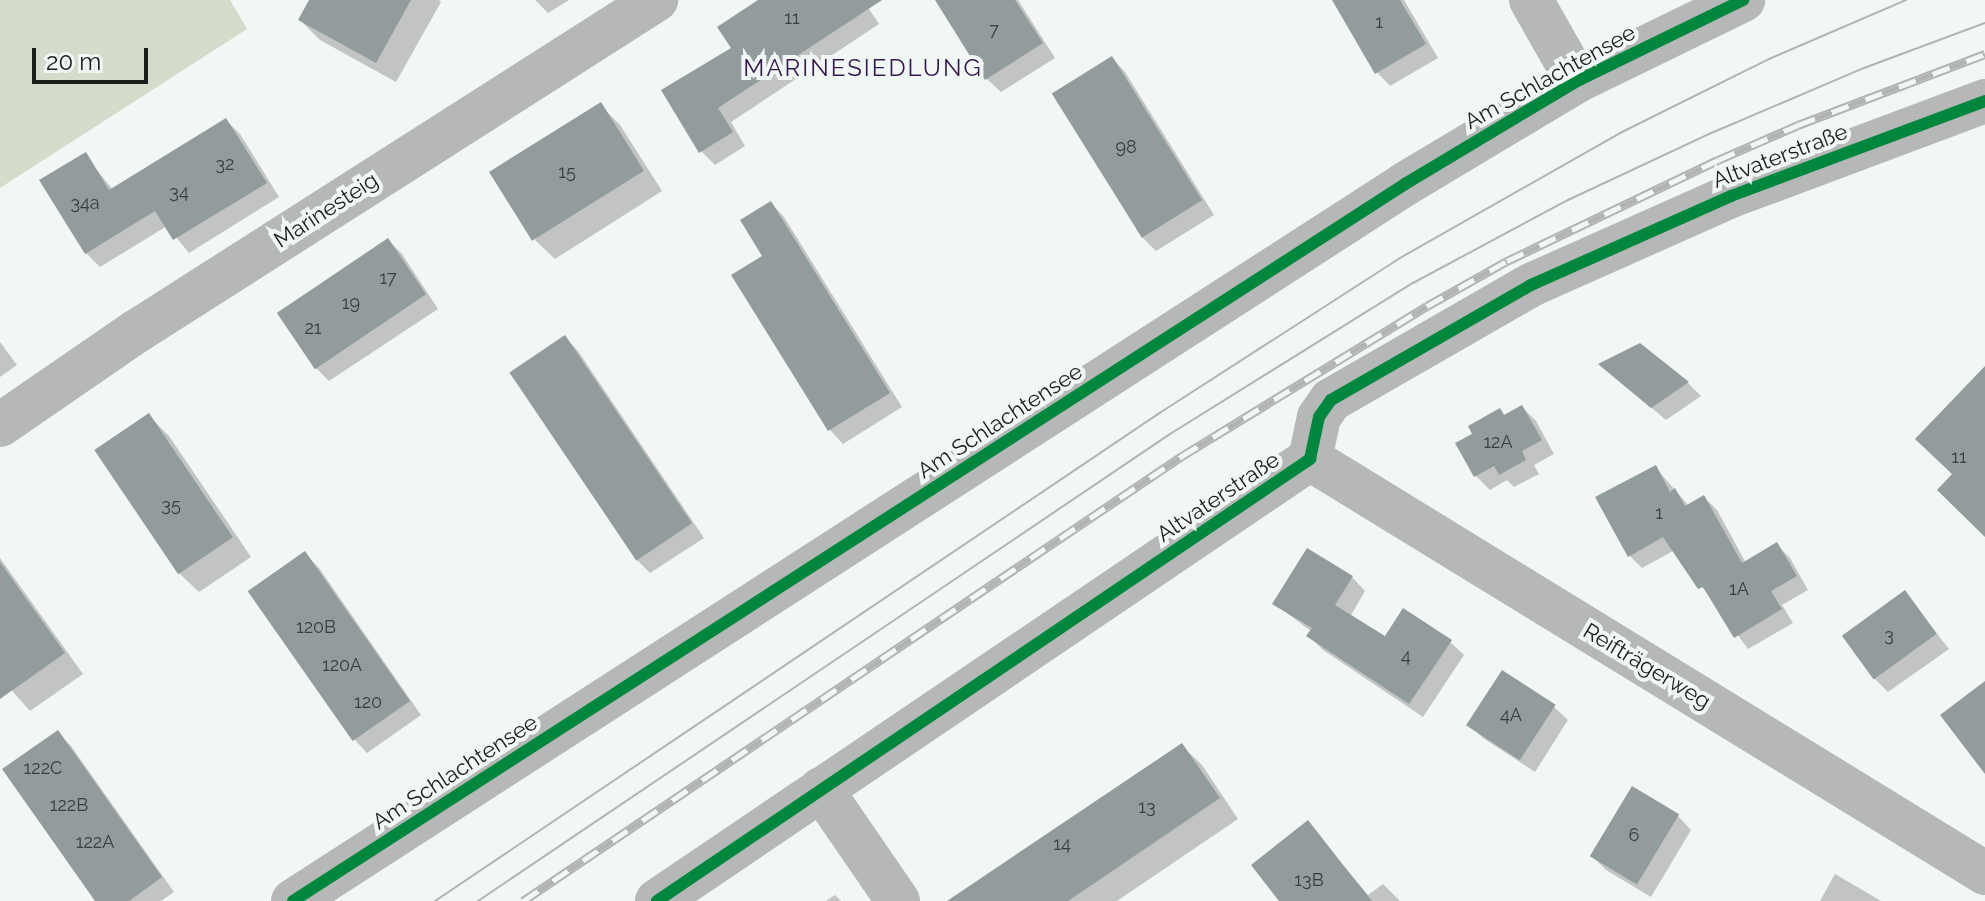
<!DOCTYPE html>
<meta charset="utf-8">
<style>
body{margin:0}
#map{position:relative;width:1985px;height:901px;overflow:hidden;background:#f2f6f4;font-family:Raleway,sans-serif}
div>[style]{position:absolute}
.green>*{inset:0;background:#d4dccb}
.shadow>*{inset:0;background:#0003}
.building>*{inset:0;background:#929c9c;transform-origin:0 0}
.minor>*{height:44px;margin:-22px;padding:0 22px;transform-origin:22px;border-radius:22px;background:#b6b7b7}
.tram>*{height:2px;margin:-1px;padding:0 1px;transform-origin:1px;border-radius:1px;background:#b2b4b3}
.rail>*{height:9px;margin-top:-4.5px;transform-origin:0;background:repeating-linear-gradient(90deg,#f1f7f5 0 18px,#b2b4b3 0 36px);box-sizing:border-box;border-block:2px solid #b2b4b3}
.cycleway>*{height:12px;margin:-6px;padding:0 6px;transform-origin:6px;border-radius:6px;background:#00873e}
span{translate:-50% -50%;white-space:nowrap;text-align:center;line-height:1.15;-webkit-text-stroke:8px #f1f7f5;paint-order:stroke}
.number-label{font-size:18px;color:#3a3e3d}
.number-label span{-webkit-text-stroke-width:0}
.street-label{font-size:22px;color:#1c1e1d}
.neighbourhood-label{font-size:24px;color:#361850;letter-spacing:2px}
.scale{position:absolute;left:32px;top:48px;width:116px;height:36px;box-sizing:border-box;border:4px solid #1c1e1d;border-top:0;padding-left:10px;font-size:24px;line-height:28px;white-space:nowrap;color:#1c1e1d;-webkit-text-stroke:6px #f1f7f5;paint-order:stroke}
</style>
<div id="map">
<div class="green">
<i style="clip-path:polygon(0 0,230px 0,247px 29px,0 188px)"></i>
</div>
<div class="shadow">
<i style="clip-path:polygon(312px 0,439px 0,441px 2px,396px 82px,320px 40px,300px 20px)"></i>
<i style="clip-path:polygon(535px 0,569px 0,548px 13px)"></i>
<i style="clip-path:polygon(761px 0,863px 0,879px 24px,731px 122px,745px 146px,715px 165px,701px 151px,734px 48px)"></i>
<i style="clip-path:polygon(937px 0,1018px 0,1055px 58px,1001px 92px,987px 79px)"></i>
<i style="clip-path:polygon(1335px 0,1404px 0,1438px 58px,1390px 86px,1377px 72px)"></i>
<i style="clip-path:polygon(1112px 58px,1125px 72px,1214px 215px,1156px 251px,1142px 237px,1053px 94px)"></i>
<i style="clip-path:polygon(600px 105px,620px 125px,662px 191px,555px 259px,535px 240px)"></i>
<i style="clip-path:polygon(226px 120px,240px 134px,279px 197px,189px 253px,167px 226px,100px 267px,86px 253px,85px 155px,113px 190px)"></i>
<i style="clip-path:polygon(771px 203px,784px 217px,902px 407px,843px 444px,830px 430px,765px 257px)"></i>
<i style="clip-path:polygon(388px 240px,402px 254px,438px 309px,329px 381px,315px 367px,278px 312px)"></i>
<i style="clip-path:polygon(565px 337px,578px 351px,704px 538px,650px 573px,637px 560px)"></i>
<i style="clip-path:polygon(0 342px,17px 365px,0 377px)"></i>
<i style="clip-path:polygon(1640px 345px,1688px 383px,1701px 396px,1666px 420px,1601px 365px)"></i>
<i style="clip-path:polygon(1522px 407px,1536px 421px,1554px 454px,1534px 465px,1539px 474px,1514px 487px,1507px 480px,1490px 490px,1476px 476px,1457px 444px,1475px 434px,1500px 410px,1506px 416px)"></i>
<i style="clip-path:polygon(149px 416px,169px 436px,251px 557px,199px 592px,179px 573px)"></i>
<i style="clip-path:polygon(1655px 467px,1689px 506px,1704px 497px,1717px 510px,1746px 563px,1777px 545px,1790px 558px,1808px 590px,1782px 605px,1793px 623px,1748px 649px,1675px 550px,1642px 568px,1629px 555px)"></i>
<i style="clip-path:polygon(305px 554px,319px 568px,421px 715px,367px 753px,354px 739px,250px 592px)"></i>
<i style="clip-path:polygon(0 558px,83px 674px,30px 711px,0 677px)"></i>
<i style="clip-path:polygon(1352px 577px,1365px 591px,1350px 617px,1385px 638px,1450px 642px,1464px 655px,1423px 717px,1323px 650px,1309px 636px,1312px 632px,1275px 604px)"></i>
<i style="clip-path:polygon(1905px 593px,1949px 649px,1888px 692px,1874px 678px)"></i>
<i style="clip-path:polygon(1502px 673px,1554px 707px,1568px 720px,1535px 772px,1483px 738px,1469px 725px)"></i>
<i style="clip-path:polygon(58px 733px,71px 746px,174px 892px,161px 901px,98px 901px)"></i>
<i style="clip-path:polygon(1182px 746px,1202px 765px,1238px 819px,1117px 901px,975px 901px)"></i>
<i style="clip-path:polygon(1678px 816px,1691px 830px,1651px 897px,1606px 870px,1592px 856px)"></i>
<i style="clip-path:polygon(1308px 823px,1368px 895px,1383px 884px,1400px 901px,1281px 901px)"></i>
<i style="clip-path:polygon(1835px 874px,1881px 901px,1820px 901px)"></i>
<i style="clip-path:polygon(835px 895px,841px 901px,826px 901px)"></i>
</div>
<div class="building">
<i style="clip-path:polygon(309px 0,411px 0,376px 63px,298px 20px)"></i>
<i style="clip-path:polygon(758px 0,882px 0,718px 108px,733px 132px,699px 153px,661px 90px,731px 48px,717px 27px)"></i>
<i style="clip-path:polygon(935px 0,1015px 0,1043px 43px,985px 80px)"></i>
<i style="clip-path:polygon(1332px 0,1400px 0,1426px 44px,1375px 74px)"></i>
<i style="left:1112px;top:56px;width:170px;height:71px;rotate:58deg"></i>
<i style="left:601px;top:102px;width:81px;height:132px;rotate:58deg"></i>
<i style="clip-path:polygon(226px 118px,267px 183px,173px 240px,155px 211px,85px 254px,39px 180px,86px 152px,109px 190px)"></i>
<i style="clip-path:polygon(771px 201px,890px 393px,828px 431px,731px 275px,762px 256px,740px 220px)"></i>
<i style="left:388px;top:238px;width:68px;height:134px;rotate:56deg"></i>
<i style="left:565px;top:335px;width:227px;height:67px;rotate:56deg"></i>
<i style="clip-path:polygon(1640px 343px,1689px 382px,1651px 408px,1598px 364px)"></i>
<i style="clip-path:polygon(1985px 366px,1985px 537px,1937px 490px,1952px 474px,1915px 439px)"></i>
<i style="clip-path:polygon(1522px 405px,1542px 440px,1522px 451px,1526px 460px,1499px 475px,1494px 466px,1474px 477px,1455px 443px,1472px 434px,1468px 426px,1500px 408px,1504px 415px)"></i>
<i style="left:149px;top:413px;width:150px;height:66px;rotate:56deg"></i>
<i style="clip-path:polygon(1656px 465px,1670px 492px,1675px 488px,1685px 506px,1704px 495px,1742px 563px,1777px 542px,1797px 576px,1771px 591px,1782px 609px,1734px 638px,1703px 587px,1698px 589px,1663px 537px,1628px 557px,1595px 497px)"></i>
<i style="clip-path:polygon(1307px 548px,1353px 576px,1335px 605px,1385px 636px,1403px 608px,1452px 640px,1409px 704px,1306px 636px,1312px 628px,1272px 604px)"></i>
<i style="left:305px;top:551px;width:183px;height:70px;rotate:55deg"></i>
<i style="clip-path:polygon(0 562px,65px 653px,0 699px)"></i>
<i style="left:1905px;top:590px;width:54px;height:78px;rotate:54deg"></i>
<i style="left:1502px;top:670px;width:64px;height:66px;rotate:33deg"></i>
<i style="clip-path:polygon(1985px 681px,1985px 774px,1940px 715px)"></i>
<i style="clip-path:polygon(58px 730px,162px 877px,129px 901px,95px 901px,2px 769px)"></i>
<i style="clip-path:polygon(1182px 743px,1220px 798px,1068px 901px,947px 901px)"></i>
<i style="left:1632px;top:786px;width:55px;height:82px;rotate:31deg"></i>
<i style="clip-path:polygon(1308px 820px,1347px 870px,1372px 901px,1279px 901px,1251px 865px)"></i>
</div>
<div class="minor">
<i style="left:1531px;top:0;width:93px;rotate:60.4deg"></i>
<i style="left:0;top:425px;width:166px;rotate:-34.5deg"></i>
<i style="left:137px;top:331px;width:616px;rotate:-32.53deg"></i>
<i style="left:1310px;top:459px;width:792px;rotate:31.52deg"></i>
<i style="left:821px;top:789px;width:136px;rotate:55.5deg"></i>
<i style="left:293px;top:901px;width:1323px;rotate:-32.81deg"></i>
<i style="left:1405px;top:184px;width:200px;rotate:-30.9deg"></i>
<i style="left:1577px;top:81px;width:185px;rotate:-26deg"></i>
<i style="left:657px;top:901px;width:789px;rotate:-34.09deg"></i>
<i style="left:1310px;top:459px;width:43px;rotate:-77.9deg"></i>
<i style="left:1319px;top:417px;width:21px;rotate:-55deg"></i>
<i style="left:1331px;top:400px;width:231px;rotate:-29.9deg"></i>
<i style="left:1531px;top:285px;width:219px;rotate:-24deg"></i>
<i style="left:1731px;top:196px;width:271px;rotate:-20.5deg"></i>
</div>
<div class="tram">
<i style="left:435px;top:901px;width:872px;rotate:-33.96deg"></i>
<i style="left:1158px;top:414px;width:288px;rotate:-32.8deg"></i>
<i style="left:1400px;top:258px;width:253px;rotate:-29.6deg"></i>
<i style="left:1620px;top:133px;width:166px;rotate:-26.4deg"></i>
<i style="left:1769px;top:59px;width:149px;rotate:-23.3deg"></i>
<i style="left:478px;top:901px;width:835px;rotate:-34.01deg"></i>
<i style="left:1170px;top:434px;width:286px;rotate:-31.9deg"></i>
<i style="left:1413px;top:283px;width:176px;rotate:-28.2deg"></i>
<i style="left:1568px;top:200px;width:156px;rotate:-25.1deg"></i>
<i style="left:1709px;top:134px;width:168px;rotate:-23.1deg"></i>
<i style="left:1864px;top:68px;width:129px;rotate:-20.4deg"></i>
</div>
<div class="rail">
<i style="left:523px;top:901px;width:795px;rotate:-34.03deg"></i>
<i style="left:1182px;top:456px;width:287px;rotate:-31.5deg"></i>
<i style="left:1427px;top:306px;width:92px;rotate:-29.4deg"></i>
<i style="left:1507px;top:261px;width:234px;rotate:-25.6deg"></i>
<i style="left:1718px;top:160px;width:87px;rotate:-23.6deg"></i>
<i style="left:1798px;top:125px;width:200px;rotate:-20.8deg"></i>
</div>
<div class="cycleway">
<i style="left:293px;top:901px;width:1323px;rotate:-32.81deg"></i>
<i style="left:1405px;top:184px;width:200px;rotate:-30.9deg"></i>
<i style="left:1577px;top:81px;width:185px;rotate:-26deg"></i>
<i style="left:657px;top:901px;width:789px;rotate:-34.09deg"></i>
<i style="left:1310px;top:459px;width:43px;rotate:-77.9deg"></i>
<i style="left:1319px;top:417px;width:21px;rotate:-55deg"></i>
<i style="left:1331px;top:400px;width:231px;rotate:-29.9deg"></i>
<i style="left:1531px;top:285px;width:219px;rotate:-24deg"></i>
<i style="left:1731px;top:196px;width:271px;rotate:-20.5deg"></i>
</div>
<div class="number-label">
<span style="left:792px;top:18px">11</span>
<span style="left:1379px;top:22px">1</span>
<span style="left:994px;top:30px">7</span>
<span style="left:1126px;top:147px">98</span>
<span style="left:225px;top:164px">32</span>
<span style="left:567px;top:172px">15</span>
<span style="left:179px;top:192px">34</span>
<span style="left:85px;top:203px">34a</span>
<span style="left:388px;top:278px">17</span>
<span style="left:351px;top:303px">19</span>
<span style="left:313px;top:328px">21</span>
<span style="left:1498px;top:442px">12A</span>
<span style="left:1959px;top:457px">11</span>
<span style="left:171px;top:505px">35</span>
<span style="left:1659px;top:513px">1</span>
<span style="left:1739px;top:589px">1A</span>
<span style="left:316px;top:627px">120B</span>
<span style="left:1889px;top:635px">3</span>
<span style="left:1406px;top:656px">4</span>
<span style="left:342px;top:665px">120A</span>
<span style="left:368px;top:702px">120</span>
<span style="left:1511px;top:715px">4A</span>
<span style="left:43px;top:768px">122C</span>
<span style="left:69px;top:805px">122B</span>
<span style="left:1147px;top:807px">13</span>
<span style="left:1634px;top:835px">6</span>
<span style="left:95px;top:842px">122A</span>
<span style="left:1062px;top:844px">14</span>
<span style="left:1309px;top:880px">13B</span>
</div>
<div class="street-label">
<span style="left:1550px;top:77px;rotate:-29deg">Am Schlachtensee</span>
<span style="left:1780px;top:156px;rotate:-21deg">Altvaterstraße</span>
<span style="left:326px;top:210px;rotate:-33deg">Marinesteig</span>
<span style="left:1000px;top:421px;rotate:-33deg">Am Schlachtensee</span>
<span style="left:1218px;top:497px;rotate:-34deg">Altvaterstraße</span>
<span style="left:1647px;top:666px;rotate:31deg">Reifträgerweg</span>
<span style="left:455px;top:772px;rotate:-33deg">Am Schlachtensee</span>
</div>
<div class="neighbourhood-label">
<span style="left:863px;top:68px">MARINESIEDLUNG</span>
</div>
<div class="scale">20 m</div>
</div>
